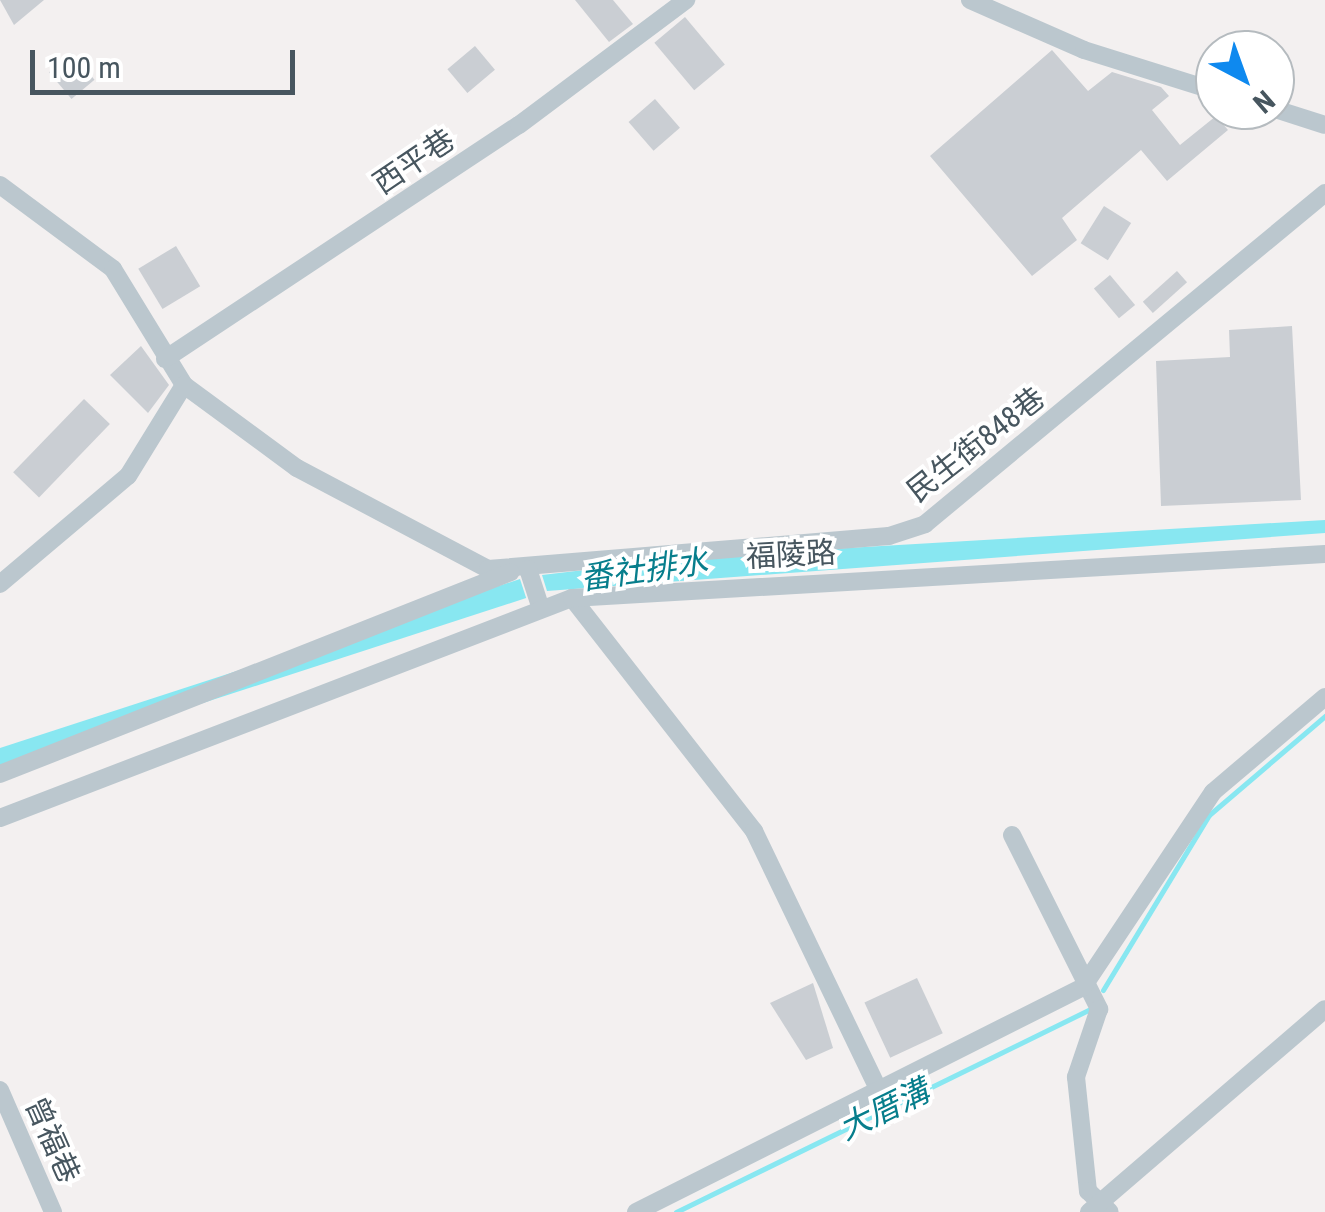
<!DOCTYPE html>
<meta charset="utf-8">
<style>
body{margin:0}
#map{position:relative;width:1325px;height:1212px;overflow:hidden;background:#f3f0f0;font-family:"Roboto Condensed","Noto Sans TC",sans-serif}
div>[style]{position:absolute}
.water>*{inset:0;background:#88e7f1;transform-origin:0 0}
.stream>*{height:5px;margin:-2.5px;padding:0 2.5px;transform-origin:2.5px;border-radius:2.5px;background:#88e7f1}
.building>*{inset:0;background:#caced3;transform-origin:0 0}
.minor>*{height:18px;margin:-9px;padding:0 9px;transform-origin:9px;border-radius:9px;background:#bbc7ce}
span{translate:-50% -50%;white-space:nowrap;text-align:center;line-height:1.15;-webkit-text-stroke:8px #fff;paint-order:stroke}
.street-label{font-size:30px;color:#47565f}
.water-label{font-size:32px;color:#077e8c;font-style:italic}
.north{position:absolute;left:1195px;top:30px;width:100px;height:100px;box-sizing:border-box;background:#fff;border:2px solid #b5bbbf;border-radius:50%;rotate:139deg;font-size:28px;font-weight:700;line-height:40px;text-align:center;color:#47565f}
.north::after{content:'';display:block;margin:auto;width:35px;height:45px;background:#0e89ef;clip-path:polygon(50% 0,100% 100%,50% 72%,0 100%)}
.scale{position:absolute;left:30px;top:50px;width:265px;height:45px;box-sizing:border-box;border:5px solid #47565f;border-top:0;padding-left:12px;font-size:30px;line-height:35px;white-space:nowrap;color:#47565f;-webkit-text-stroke:8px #fff;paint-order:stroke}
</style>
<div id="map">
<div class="water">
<i style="clip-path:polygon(1325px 520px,1325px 533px,547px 591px,542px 575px,694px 557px)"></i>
<i style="left:520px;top:579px;width:20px;height:557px;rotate:72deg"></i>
</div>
<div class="stream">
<i style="left:1103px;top:990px;width:205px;rotate:-58.8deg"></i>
<i style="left:1209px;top:815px;width:153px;rotate:-40.5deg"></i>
<i style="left:676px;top:1212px;width:463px;rotate:-26.1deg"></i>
</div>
<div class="building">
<i style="clip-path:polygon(0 0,44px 0,14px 25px)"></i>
<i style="clip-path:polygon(575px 0,613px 0,633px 24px,609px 42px)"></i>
<i style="left:685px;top:17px;width:62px;height:40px;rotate:50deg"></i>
<i style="left:475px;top:46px;width:31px;height:36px;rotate:50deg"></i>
<i style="clip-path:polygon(1052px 50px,1088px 91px,1112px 72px,1161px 87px,1169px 96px,1152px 110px,1180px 145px,1216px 116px,1228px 130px,1167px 181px,1141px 150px,1062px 218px,1077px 240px,1032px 276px,930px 156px)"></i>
<i style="left:72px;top:53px;width:35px;height:30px;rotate:50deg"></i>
<i style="left:655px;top:99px;width:38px;height:35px;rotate:49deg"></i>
<i style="left:1104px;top:206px;width:32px;height:44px;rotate:32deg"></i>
<i style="left:176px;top:246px;width:47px;height:44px;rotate:59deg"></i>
<i style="left:1177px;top:271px;width:15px;height:46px;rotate:48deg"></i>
<i style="left:1110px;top:275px;width:39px;height:21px;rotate:50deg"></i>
<i style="clip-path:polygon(1292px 326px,1301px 500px,1161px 506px,1156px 361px,1230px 357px,1229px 330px)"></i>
<i style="clip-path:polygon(141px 346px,169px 385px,148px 413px,110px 375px)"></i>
<i style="left:84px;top:399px;width:36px;height:102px;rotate:44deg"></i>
<i style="left:917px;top:978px;width:61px;height:58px;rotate:65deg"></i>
<i style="clip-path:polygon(813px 983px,833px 1048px,806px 1060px,770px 1003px)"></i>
</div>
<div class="minor">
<i style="left:970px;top:0;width:124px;rotate:23.7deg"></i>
<i style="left:1084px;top:50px;width:137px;rotate:17.4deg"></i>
<i style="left:1275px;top:109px;width:52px;rotate:17.7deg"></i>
<i style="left:0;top:185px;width:141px;rotate:36.6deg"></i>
<i style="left:113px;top:269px;width:136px;rotate:58.5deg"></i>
<i style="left:184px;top:385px;width:140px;rotate:36.3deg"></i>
<i style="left:297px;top:468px;width:216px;rotate:27.9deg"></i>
<i style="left:488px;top:569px;width:402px;rotate:-4.7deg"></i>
<i style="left:889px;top:536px;width:38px;rotate:-18deg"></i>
<i style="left:925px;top:524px;width:519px;rotate:-39.61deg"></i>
<i style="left:165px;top:359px;width:424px;rotate:-33.5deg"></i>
<i style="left:519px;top:125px;width:209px;rotate:-36.8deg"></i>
<i style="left:528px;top:569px;width:40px;rotate:72deg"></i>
<i style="left:0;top:584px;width:167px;rotate:-40.2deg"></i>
<i style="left:128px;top:476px;width:107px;rotate:-58.4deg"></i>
<i style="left:572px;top:598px;width:296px;rotate:52deg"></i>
<i style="left:754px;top:831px;width:293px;rotate:64.3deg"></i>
<i style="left:0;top:774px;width:549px;rotate:-21.57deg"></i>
<i style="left:0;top:818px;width:613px;rotate:-21.04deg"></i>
<i style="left:572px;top:598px;width:754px;rotate:-3.34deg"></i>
<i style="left:1012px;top:835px;width:195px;rotate:63.4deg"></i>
<i style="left:1099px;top:1009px;width:72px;rotate:108.7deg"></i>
<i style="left:1076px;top:1077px;width:115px;rotate:84deg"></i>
<i style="left:1088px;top:1191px;width:30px;rotate:44deg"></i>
<i style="left:0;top:1090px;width:133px;rotate:66.5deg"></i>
<i style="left:636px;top:1212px;width:500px;rotate:-26.72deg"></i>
<i style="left:1083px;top:987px;width:234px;rotate:-56.3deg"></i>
<i style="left:1213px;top:792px;width:147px;rotate:-40.3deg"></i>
<i style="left:1089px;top:1212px;width:311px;rotate:-40.7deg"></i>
</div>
<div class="street-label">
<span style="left:414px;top:162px;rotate:-34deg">西平巷</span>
<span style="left:976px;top:445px;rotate:-38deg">民生街848巷</span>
<span style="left:791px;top:555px;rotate:-3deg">福陵路</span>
<span style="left:52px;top:1140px;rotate:66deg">曾福巷</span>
</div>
<div class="water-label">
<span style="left:644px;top:570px;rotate:-8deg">番社排水</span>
<span style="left:884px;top:1110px;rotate:-26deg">大厝溝</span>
</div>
<div class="north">N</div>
<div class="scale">100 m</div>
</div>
